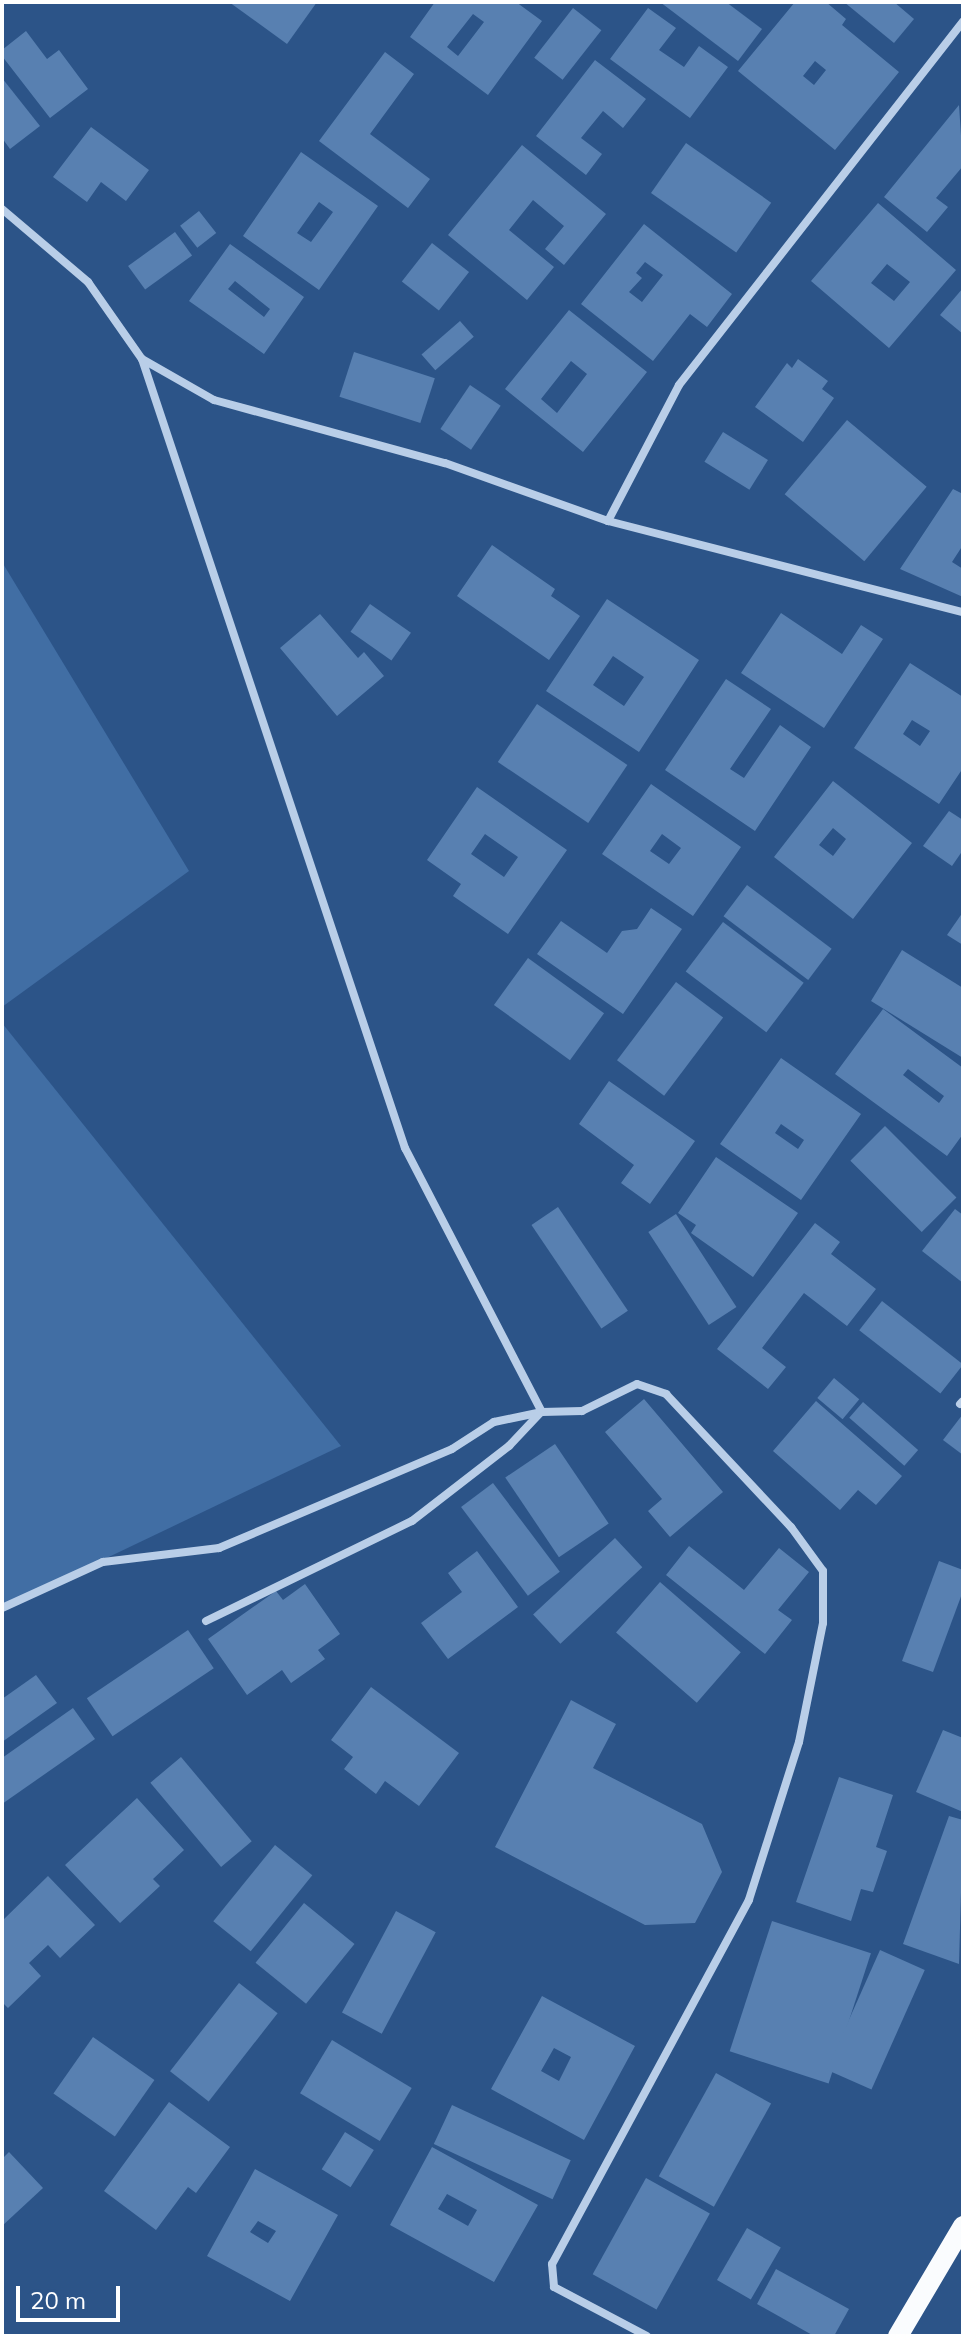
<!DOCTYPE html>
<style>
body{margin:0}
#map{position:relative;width:965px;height:2338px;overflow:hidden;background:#2c5488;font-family:Mulish,sans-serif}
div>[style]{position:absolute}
.green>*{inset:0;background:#416ea4}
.building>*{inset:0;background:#5880b1;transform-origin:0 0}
.street>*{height:8px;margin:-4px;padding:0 4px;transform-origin:4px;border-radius:4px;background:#b9cee8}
.primary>*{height:20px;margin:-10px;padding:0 10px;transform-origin:10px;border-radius:10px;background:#fafcfe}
span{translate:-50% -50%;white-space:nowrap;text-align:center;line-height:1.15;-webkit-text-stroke:6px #2c5488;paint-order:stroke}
.frame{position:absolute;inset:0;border:4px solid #fff;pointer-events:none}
.scale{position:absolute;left:16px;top:2286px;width:104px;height:36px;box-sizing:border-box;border:4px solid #fff;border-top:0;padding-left:10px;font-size:24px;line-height:28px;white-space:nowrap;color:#fff;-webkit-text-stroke:6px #2c5488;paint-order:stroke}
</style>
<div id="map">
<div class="green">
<i style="clip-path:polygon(2px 562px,189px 871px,2px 1007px)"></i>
<i style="clip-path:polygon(2px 1023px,341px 1446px,2px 1608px)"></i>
</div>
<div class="building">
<i style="clip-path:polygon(229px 2px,317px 2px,287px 44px)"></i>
<i style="clip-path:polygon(evenodd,435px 2px,516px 2px,542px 21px,488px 95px,410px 37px,435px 2px,473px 14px,484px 22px,458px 56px,447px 47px,473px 14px)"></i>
<i style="clip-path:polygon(660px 2px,726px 2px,762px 29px,738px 61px)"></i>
<i style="clip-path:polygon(evenodd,795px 2px,826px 2px,846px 19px,842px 25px,899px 72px,835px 150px,738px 71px,795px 2px,815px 61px,826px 70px,814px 85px,803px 76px,815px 61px)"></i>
<i style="clip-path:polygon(844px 2px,894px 2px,914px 19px,894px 43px)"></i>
<i style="left:573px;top:8px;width:36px;height:63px;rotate:38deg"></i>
<i style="clip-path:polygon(648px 8px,676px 28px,659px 50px,684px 67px,699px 46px,728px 67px,690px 118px,610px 59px)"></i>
<i style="clip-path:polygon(26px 31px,47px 59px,59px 50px,88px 89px,50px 118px,2px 56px,2px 50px)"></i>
<i style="clip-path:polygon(385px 52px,414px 74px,370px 134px,430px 179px,408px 208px,319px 141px)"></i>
<i style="clip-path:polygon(595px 60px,646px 99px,623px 128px,603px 111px,581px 138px,602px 154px,586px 175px,536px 136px)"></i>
<i style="clip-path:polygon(2px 78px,40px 126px,10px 149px,2px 138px)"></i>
<i style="clip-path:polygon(959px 105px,963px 166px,936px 198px,948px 207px,927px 232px,884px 197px)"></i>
<i style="clip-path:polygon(91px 127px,149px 170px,126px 201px,101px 182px,87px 202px,53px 177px)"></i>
<i style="left:686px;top:143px;width:104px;height:61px;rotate:35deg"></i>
<i style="clip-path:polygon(522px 145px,606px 214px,564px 265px,545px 249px,564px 226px,533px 200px,509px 230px,554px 267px,527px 300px,448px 235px)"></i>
<i style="clip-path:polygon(evenodd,301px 152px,378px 206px,319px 290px,243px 236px,301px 152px,319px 202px,333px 212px,311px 242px,297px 233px,319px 202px)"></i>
<i style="clip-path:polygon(evenodd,878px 203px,956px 270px,889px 348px,811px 281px,878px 203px,887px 264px,910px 282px,894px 301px,871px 283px,887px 264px)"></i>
<i style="left:199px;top:211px;width:28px;height:24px;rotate:52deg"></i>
<i style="clip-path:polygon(evenodd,644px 224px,732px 294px,707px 327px,690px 314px,653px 361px,581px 304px,644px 224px,645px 262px,663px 275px,642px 302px,629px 292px,642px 278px,636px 273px,645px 262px)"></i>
<i style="left:175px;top:232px;width:29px;height:58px;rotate:54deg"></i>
<i style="left:432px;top:243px;width:47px;height:49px;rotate:38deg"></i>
<i style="clip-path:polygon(evenodd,230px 244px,304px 297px,264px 354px,189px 301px,230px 244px,235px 281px,270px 309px,264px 317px,228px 289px,235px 281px)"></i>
<i style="clip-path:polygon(963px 288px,963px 334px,940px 315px)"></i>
<i style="clip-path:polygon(evenodd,569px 310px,647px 372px,583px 452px,505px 389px,569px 310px,571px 361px,587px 374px,557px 413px,541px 399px,571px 361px)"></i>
<i style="left:460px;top:321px;width:21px;height:51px;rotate:49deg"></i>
<i style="left:354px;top:352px;width:85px;height:47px;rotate:18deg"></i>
<i style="clip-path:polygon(798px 359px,828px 381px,822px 389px,834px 398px,803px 442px,755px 407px,787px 363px,792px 368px)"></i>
<i style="left:470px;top:385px;width:37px;height:53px;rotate:34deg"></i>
<i style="left:847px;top:420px;width:104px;height:97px;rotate:40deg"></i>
<i style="left:723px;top:432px;width:53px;height:35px;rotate:32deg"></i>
<i style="clip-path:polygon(953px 489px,963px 494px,963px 545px,952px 562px,963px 569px,963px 597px,900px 569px)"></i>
<i style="clip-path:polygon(492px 545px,555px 589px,551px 596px,580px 616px,549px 660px,457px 596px)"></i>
<i style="clip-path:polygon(evenodd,607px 599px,699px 660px,639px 752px,546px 691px,607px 599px,613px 656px,644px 677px,624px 706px,593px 685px,613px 656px)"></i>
<i style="left:370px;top:604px;width:50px;height:34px;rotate:35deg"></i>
<i style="clip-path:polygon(781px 613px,842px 654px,861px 625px,883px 639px,824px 728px,741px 673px)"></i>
<i style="clip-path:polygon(320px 614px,358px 658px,364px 652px,384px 676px,337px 716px,280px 648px)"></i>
<i style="clip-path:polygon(evenodd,910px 663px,963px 697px,963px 768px,939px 804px,854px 748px,910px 663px,912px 720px,930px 731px,920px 746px,903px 734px,912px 720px)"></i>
<i style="clip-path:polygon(726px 679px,771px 709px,730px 769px,744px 778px,780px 725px,811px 747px,755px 831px,665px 770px)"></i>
<i style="left:537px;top:704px;width:109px;height:70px;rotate:34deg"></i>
<i style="clip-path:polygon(evenodd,833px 781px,912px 843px,853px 919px,774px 857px,833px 781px,833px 828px,846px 839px,833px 856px,819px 845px,833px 828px)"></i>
<i style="clip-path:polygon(evenodd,651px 784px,741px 847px,693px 916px,602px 854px,651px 784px,662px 834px,681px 848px,669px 864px,650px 851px,662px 834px)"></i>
<i style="clip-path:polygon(evenodd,477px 787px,567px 850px,508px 934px,453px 896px,461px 884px,427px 860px,477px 787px,485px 834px,518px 857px,504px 877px,471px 854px,485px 834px)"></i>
<i style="clip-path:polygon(949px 811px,963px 820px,963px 850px,952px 866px,923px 846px)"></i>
<i style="left:747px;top:885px;width:106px;height:39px;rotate:37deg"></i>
<i style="clip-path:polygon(651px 908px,682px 929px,623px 1014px,537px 954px,561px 921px,607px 953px,622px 931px,637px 929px)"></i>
<i style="clip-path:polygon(963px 912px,963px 945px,947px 935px)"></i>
<i style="left:723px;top:922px;width:101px;height:62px;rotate:37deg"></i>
<i style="clip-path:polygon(902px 950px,963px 988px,963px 1058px,871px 1001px)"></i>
<i style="left:528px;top:958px;width:94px;height:58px;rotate:36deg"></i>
<i style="left:676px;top:982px;width:59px;height:98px;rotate:37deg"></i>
<i style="clip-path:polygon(evenodd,883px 1009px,963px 1068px,963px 1134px,947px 1156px,835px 1074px,883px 1009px,908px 1069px,944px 1096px,939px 1103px,903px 1075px,908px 1069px)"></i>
<i style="clip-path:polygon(evenodd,781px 1058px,861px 1114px,801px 1200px,720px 1144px,781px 1058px,781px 1124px,804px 1140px,798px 1149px,775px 1133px,781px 1124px)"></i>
<i style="clip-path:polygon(609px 1081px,695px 1141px,650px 1204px,621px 1183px,634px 1165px,579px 1124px)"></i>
<i style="left:885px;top:1126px;width:101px;height:49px;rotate:45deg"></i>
<i style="clip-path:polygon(716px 1157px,798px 1213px,753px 1277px,691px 1233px,696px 1225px,678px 1213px)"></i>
<i style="left:558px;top:1207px;width:125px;height:32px;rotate:56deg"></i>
<i style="clip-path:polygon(955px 1209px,963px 1215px,963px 1283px,922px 1251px)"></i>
<i style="left:676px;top:1214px;width:111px;height:33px;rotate:57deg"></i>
<i style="clip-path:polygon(815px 1223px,840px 1242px,831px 1254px,876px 1289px,847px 1326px,804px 1293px,762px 1348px,786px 1367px,768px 1389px,717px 1349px)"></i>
<i style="left:882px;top:1301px;width:103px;height:37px;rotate:38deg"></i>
<i style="left:834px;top:1378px;width:33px;height:26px;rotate:40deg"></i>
<i style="clip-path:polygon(644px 1399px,723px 1492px,670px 1537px,648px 1511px,662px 1499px,605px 1432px)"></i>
<i style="clip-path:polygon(816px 1401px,902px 1476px,876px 1505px,858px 1490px,840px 1510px,773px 1451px)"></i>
<i style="left:863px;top:1402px;width:73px;height:21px;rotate:41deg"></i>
<i style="clip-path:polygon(963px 1414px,963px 1455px,943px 1440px)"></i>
<i style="left:555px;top:1444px;width:96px;height:60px;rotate:56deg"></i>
<i style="left:493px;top:1483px;width:111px;height:40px;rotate:53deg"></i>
<i style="left:615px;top:1538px;width:40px;height:112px;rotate:47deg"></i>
<i style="clip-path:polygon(689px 1546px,744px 1590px,779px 1548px,809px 1572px,778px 1610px,792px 1620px,765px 1654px,666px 1575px)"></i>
<i style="clip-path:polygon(477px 1551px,518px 1607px,448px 1659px,421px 1623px,462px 1592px,448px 1573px)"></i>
<i style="clip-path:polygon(939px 1561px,963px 1570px,963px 1591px,933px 1672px,902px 1661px)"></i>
<i style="left:660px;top:1582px;width:107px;height:67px;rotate:41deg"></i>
<i style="clip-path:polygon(305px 1584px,340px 1634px,318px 1650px,325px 1659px,291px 1683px,282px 1670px,247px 1695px,208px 1639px,276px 1591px,283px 1600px)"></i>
<i style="left:188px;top:1630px;width:46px;height:122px;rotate:56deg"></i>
<i style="clip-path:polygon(36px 1675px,57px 1703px,2px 1742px,2px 1699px)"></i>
<i style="clip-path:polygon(371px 1687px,459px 1753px,419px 1806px,385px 1781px,376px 1794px,344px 1769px,353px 1757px,331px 1740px)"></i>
<i style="clip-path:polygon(571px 1700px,616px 1724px,593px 1768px,702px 1824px,722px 1872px,695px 1923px,645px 1925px,495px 1847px)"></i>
<i style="clip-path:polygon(73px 1708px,95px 1739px,2px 1804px,2px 1758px)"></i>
<i style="clip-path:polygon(943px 1730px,963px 1738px,963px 1812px,916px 1792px)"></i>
<i style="left:181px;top:1757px;width:110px;height:40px;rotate:50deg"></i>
<i style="clip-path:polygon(839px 1777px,893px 1795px,876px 1847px,887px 1851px,873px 1892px,861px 1889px,851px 1921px,796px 1902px)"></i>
<i style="clip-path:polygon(137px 1798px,184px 1850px,153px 1879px,160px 1886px,120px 1923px,65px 1865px)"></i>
<i style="clip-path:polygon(949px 1816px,963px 1820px,959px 1964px,903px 1944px)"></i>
<i style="left:275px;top:1845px;width:48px;height:98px;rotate:39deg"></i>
<i style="clip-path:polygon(48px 1876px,95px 1925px,60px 1958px,48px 1945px,29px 1963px,41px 1976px,8px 2008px,2px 2002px,2px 1921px)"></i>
<i style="left:304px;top:1903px;width:65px;height:77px;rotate:39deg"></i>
<i style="left:396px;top:1911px;width:45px;height:115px;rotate:28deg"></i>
<i style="left:772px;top:1921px;width:104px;height:137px;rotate:18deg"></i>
<i style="left:880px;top:1950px;width:49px;height:131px;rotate:24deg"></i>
<i style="left:239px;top:1983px;width:49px;height:112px;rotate:38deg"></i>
<i style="clip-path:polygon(evenodd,542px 1996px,635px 2046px,584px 2140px,491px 2089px,542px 1996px,554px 2048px,571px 2057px,559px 2081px,541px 2071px,554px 2048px)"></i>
<i style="left:93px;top:2037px;width:75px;height:69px;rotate:35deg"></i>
<i style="left:332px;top:2040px;width:93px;height:62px;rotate:31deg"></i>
<i style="left:716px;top:2073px;width:63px;height:118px;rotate:29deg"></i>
<i style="clip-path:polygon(169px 2102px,230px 2147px,196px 2193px,188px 2187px,156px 2230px,104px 2191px)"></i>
<i style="left:452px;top:2105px;width:131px;height:43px;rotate:25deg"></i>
<i style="left:345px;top:2132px;width:34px;height:44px;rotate:32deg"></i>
<i style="clip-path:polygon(evenodd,432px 2147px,538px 2205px,494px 2282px,390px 2225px,432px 2147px,447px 2194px,477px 2210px,468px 2226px,438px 2209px,447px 2194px)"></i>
<i style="clip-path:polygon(9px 2152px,43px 2188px,2px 2226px,2px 2159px)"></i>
<i style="clip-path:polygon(evenodd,255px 2169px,338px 2215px,290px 2301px,207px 2256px,255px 2169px,258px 2221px,276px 2231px,268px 2243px,250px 2232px,258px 2221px)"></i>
<i style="left:646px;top:2178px;width:73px;height:110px;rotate:29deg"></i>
<i style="left:747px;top:2228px;width:39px;height:60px;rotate:30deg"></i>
<i style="clip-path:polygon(776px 2269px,849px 2309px,834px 2336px,814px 2336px,757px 2304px)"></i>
</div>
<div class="street">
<i style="left:2px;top:209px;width:113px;rotate:40.3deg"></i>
<i style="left:88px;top:282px;width:94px;rotate:55deg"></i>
<i style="left:142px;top:359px;width:83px;rotate:29.7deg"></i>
<i style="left:214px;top:400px;width:239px;rotate:15.3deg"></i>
<i style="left:445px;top:463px;width:173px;rotate:19.6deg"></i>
<i style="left:608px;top:521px;width:366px;rotate:14.4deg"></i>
<i style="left:142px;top:359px;width:832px;rotate:71.57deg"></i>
<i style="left:405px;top:1148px;width:297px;rotate:62.6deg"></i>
<i style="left:608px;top:521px;width:153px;rotate:-62.4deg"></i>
<i style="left:679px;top:385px;width:462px;rotate:-52deg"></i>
<i style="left:960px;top:1404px;width:4px;rotate:-45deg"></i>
<i style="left:2px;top:1608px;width:111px;rotate:-24.5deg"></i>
<i style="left:103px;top:1562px;width:117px;rotate:-6.9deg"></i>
<i style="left:219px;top:1548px;width:253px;rotate:-23deg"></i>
<i style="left:452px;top:1449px;width:50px;rotate:-32.7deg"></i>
<i style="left:494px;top:1422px;width:49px;rotate:-11.8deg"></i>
<i style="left:542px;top:1412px;width:40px;rotate:-1.4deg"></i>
<i style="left:582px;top:1411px;width:61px;rotate:-26.1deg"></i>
<i style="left:637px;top:1384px;width:31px;rotate:19deg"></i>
<i style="left:666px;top:1394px;width:183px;rotate:46.8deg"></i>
<i style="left:791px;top:1527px;width:54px;rotate:54deg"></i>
<i style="left:823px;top:1571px;width:52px;rotate:90deg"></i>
<i style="left:823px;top:1623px;width:121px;rotate:101.4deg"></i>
<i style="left:799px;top:1742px;width:166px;rotate:107.6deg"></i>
<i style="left:749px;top:1900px;width:414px;rotate:118.4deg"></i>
<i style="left:552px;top:2264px;width:23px;rotate:85deg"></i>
<i style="left:554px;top:2287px;width:105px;rotate:27.8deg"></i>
<i style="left:206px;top:1621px;width:229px;rotate:-25.9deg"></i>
<i style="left:412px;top:1521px;width:123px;rotate:-37.7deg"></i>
<i style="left:509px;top:1446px;width:47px;rotate:-46.7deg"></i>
</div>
<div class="primary">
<i style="left:898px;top:2336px;width:128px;rotate:-59.4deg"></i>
</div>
<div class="frame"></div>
<div class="scale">20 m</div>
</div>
